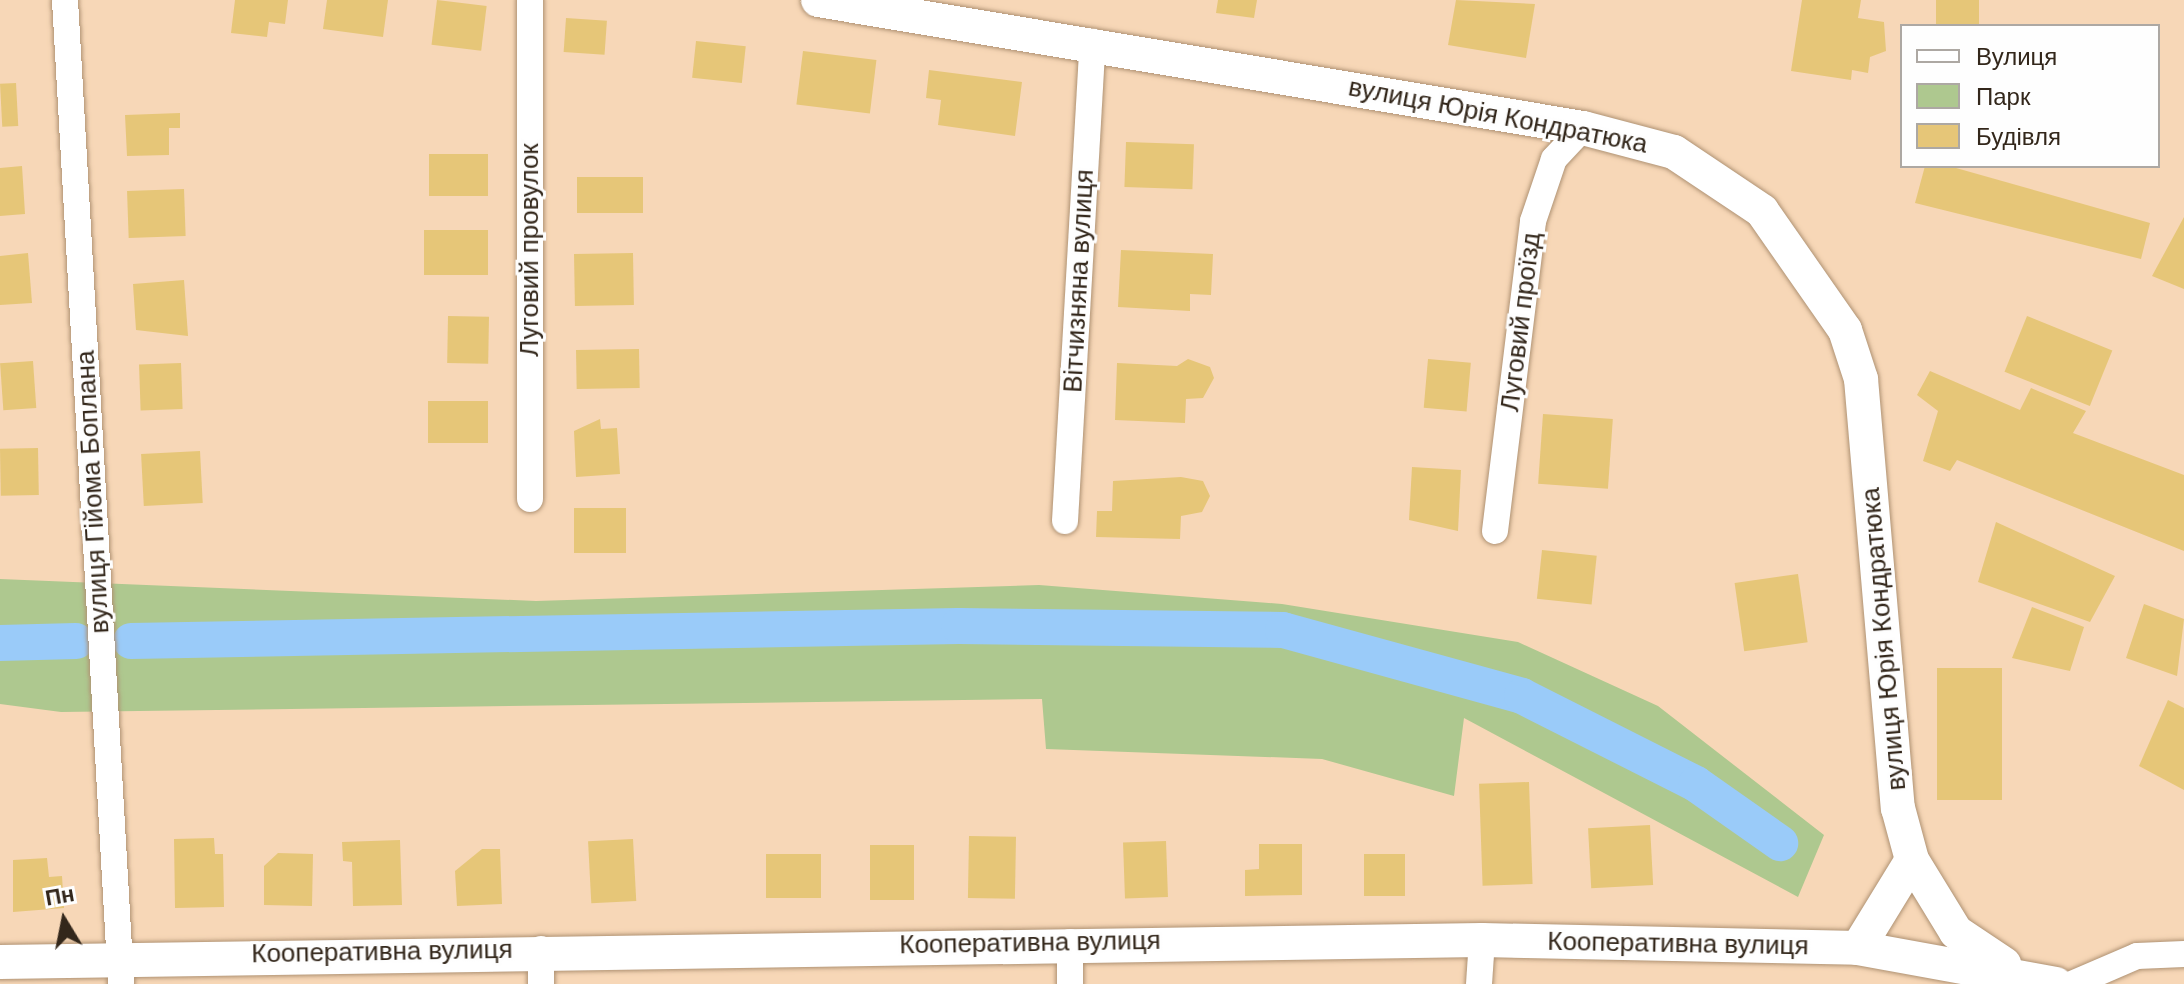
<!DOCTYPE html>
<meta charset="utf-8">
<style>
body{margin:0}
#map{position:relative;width:2184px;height:984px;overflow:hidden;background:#f7d7b7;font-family:"DM Sans",sans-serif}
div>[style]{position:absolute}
.green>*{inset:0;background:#aec88f}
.canal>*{height:36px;margin:-18px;padding:0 18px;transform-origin:18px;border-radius:18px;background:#9acbf9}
.building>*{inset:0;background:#e6c678;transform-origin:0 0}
.roads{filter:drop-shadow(0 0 2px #af9273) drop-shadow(0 0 2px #af9273)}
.minor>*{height:26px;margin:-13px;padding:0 13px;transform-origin:13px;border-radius:13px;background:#fff}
.tertiary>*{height:34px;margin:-17px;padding:0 17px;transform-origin:17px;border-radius:17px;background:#fff}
span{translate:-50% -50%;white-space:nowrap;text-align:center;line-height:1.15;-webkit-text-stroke:6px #fefefe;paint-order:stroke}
.street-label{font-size:26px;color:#33271b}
.legend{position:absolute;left:1900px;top:24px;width:260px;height:144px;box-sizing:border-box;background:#fefefe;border:2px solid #ada8a3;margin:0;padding:10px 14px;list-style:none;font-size:24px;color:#33271b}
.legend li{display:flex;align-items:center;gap:16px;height:40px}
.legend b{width:40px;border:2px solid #ada8a3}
.north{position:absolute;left:24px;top:880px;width:80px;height:80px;-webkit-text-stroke:6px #fefefe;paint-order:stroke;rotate:350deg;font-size:22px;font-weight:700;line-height:32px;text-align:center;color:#33271b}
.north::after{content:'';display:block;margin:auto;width:28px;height:36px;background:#33271b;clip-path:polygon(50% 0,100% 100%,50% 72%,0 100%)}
</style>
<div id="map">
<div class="green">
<i style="clip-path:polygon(0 579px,536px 601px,1039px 585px,1282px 604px,1518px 642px,1658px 706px,1824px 835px,1798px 897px,1464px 718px,1454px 796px,1322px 759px,1046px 749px,1042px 699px,61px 712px,0 704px)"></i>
</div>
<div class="canal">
<i style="left:131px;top:641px;width:828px;rotate:-1.04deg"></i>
<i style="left:959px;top:626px;width:324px;rotate:0.7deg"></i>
<i style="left:1283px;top:630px;width:248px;rotate:15.4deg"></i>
<i style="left:1522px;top:696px;width:195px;rotate:26.8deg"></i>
<i style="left:1696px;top:784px;width:103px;rotate:35.1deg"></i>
<i style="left:0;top:643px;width:76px;rotate:-1.5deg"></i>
</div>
<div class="building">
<i style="clip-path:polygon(235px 0,288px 0,285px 24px,269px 22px,267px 37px,231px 33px)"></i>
<i style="clip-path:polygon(327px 0,388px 0,383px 37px,323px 29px)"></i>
<i style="left:437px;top:0;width:50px;height:45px;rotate:7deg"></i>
<i style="clip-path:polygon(1218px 0,1257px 0,1254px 18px,1216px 13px)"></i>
<i style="clip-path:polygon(1456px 0,1535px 4px,1526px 58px,1448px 45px)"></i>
<i style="clip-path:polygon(1802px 0,1861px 0,1858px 18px,1884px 22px,1886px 51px,1870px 57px,1868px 73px,1852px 70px,1851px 80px,1791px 71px)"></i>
<i style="left:1936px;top:0;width:43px;height:26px"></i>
<i style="left:566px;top:18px;width:41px;height:34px;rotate:4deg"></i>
<i style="left:696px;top:41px;width:50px;height:37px;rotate:6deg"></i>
<i style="left:803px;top:51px;width:74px;height:54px;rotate:7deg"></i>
<i style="clip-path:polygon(929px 70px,1022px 82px,1015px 136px,938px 125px,941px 100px,926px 98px)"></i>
<i style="left:16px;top:83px;width:43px;height:16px;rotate:87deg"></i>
<i style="clip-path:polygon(180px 113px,180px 128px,169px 128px,169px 155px,127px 156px,125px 115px)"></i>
<i style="left:1126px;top:142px;width:68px;height:45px;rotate:2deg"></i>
<i style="left:429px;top:154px;width:59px;height:42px"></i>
<i style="clip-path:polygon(22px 166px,25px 214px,0 216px,0 168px)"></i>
<i style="clip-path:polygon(1925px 166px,1949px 166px,2150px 223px,2141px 259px,1915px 203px)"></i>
<i style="left:643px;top:177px;width:36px;height:66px;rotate:90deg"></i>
<i style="left:184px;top:189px;width:47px;height:57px;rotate:88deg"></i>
<i style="clip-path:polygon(2184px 217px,2184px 289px,2152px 276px)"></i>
<i style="left:424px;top:230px;width:64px;height:45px"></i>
<i style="clip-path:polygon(1121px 250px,1213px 254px,1211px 295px,1190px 294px,1190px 311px,1118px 307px)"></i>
<i style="clip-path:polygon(28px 253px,32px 303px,0 305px,0 256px)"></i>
<i style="left:633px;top:253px;width:52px;height:59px;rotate:89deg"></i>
<i style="clip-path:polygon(184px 280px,188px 336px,136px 330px,133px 284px)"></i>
<i style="left:448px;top:316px;width:41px;height:47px;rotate:1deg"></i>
<i style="left:2027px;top:316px;width:92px;height:60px;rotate:22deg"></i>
<i style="left:639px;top:349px;width:39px;height:63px;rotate:89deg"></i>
<i style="clip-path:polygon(1188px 359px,1210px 367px,1214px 378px,1203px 398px,1186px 399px,1185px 423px,1115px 420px,1117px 363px,1177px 366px)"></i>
<i style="left:1428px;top:359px;width:43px;height:49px;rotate:5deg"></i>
<i style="left:33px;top:361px;width:47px;height:33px;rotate:86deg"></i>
<i style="left:181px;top:363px;width:46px;height:42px;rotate:88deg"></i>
<i style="clip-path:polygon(1930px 371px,2020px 410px,2031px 388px,2086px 411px,2073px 433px,2184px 475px,2184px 551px,1957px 460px,1950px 471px,1923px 461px,1938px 411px,1917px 395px)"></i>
<i style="left:488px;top:401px;width:42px;height:60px;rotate:90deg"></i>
<i style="left:1543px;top:414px;width:70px;height:70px;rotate:4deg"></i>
<i style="clip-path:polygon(600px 419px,601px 429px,617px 428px,620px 474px,576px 477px,574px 431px)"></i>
<i style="left:38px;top:448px;width:47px;height:38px;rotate:89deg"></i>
<i style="left:200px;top:451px;width:52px;height:59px;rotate:87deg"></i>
<i style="clip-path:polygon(1412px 467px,1461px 470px,1458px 531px,1409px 520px)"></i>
<i style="clip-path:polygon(1181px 477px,1203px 481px,1210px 496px,1202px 512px,1181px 516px,1180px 539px,1096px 537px,1097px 511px,1112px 511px,1113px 481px)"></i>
<i style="left:626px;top:508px;width:45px;height:52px;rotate:90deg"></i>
<i style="clip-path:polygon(1996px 522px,2115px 576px,2090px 622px,1978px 582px)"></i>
<i style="left:1542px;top:550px;width:55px;height:49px;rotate:6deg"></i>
<i style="left:1798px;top:574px;width:69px;height:64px;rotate:82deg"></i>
<i style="clip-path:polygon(2144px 604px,2184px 619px,2177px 676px,2126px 658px)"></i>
<i style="clip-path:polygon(2032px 607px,2084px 627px,2070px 671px,2012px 658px)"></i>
<i style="left:1937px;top:668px;width:65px;height:132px"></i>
<i style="clip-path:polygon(2168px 700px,2184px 708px,2184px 790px,2139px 766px)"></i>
<i style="left:1529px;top:782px;width:102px;height:50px;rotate:88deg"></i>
<i style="left:1650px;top:825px;width:60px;height:62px;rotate:87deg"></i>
<i style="left:969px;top:836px;width:47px;height:62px;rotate:1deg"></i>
<i style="clip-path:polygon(214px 838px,215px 854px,223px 854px,224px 907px,175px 908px,174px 839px)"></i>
<i style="left:633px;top:839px;width:62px;height:45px;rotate:87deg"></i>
<i style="clip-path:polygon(400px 840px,402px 905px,353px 906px,352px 862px,343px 861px,342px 842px)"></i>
<i style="left:1166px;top:841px;width:56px;height:43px;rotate:88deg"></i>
<i style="clip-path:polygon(1259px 844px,1302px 844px,1302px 895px,1245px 896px,1245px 870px,1259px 869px)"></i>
<i style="left:870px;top:845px;width:44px;height:55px"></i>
<i style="clip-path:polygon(482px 849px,500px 849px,502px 904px,457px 906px,455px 871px)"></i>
<i style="clip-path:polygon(278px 853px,313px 854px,312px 906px,264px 905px,264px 866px)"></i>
<i style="left:821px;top:854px;width:44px;height:55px;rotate:90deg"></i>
<i style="left:1364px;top:854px;width:41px;height:42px"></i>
<i style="clip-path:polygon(47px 858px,49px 877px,62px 876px,64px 908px,13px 912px,13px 860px)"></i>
</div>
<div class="roads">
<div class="minor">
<i style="left:65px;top:0;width:986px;rotate:86.74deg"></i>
<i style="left:530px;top:0;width:499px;rotate:90deg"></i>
<i style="left:1065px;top:521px;width:480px;rotate:-86.7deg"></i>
<i style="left:1495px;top:531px;width:312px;rotate:-83deg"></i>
<i style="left:1533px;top:221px;width:65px;rotate:-71.3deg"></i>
<i style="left:1554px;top:159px;width:42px;rotate:-46.9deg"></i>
<i style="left:541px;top:984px;width:35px;rotate:-90deg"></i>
<i style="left:1070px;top:984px;width:42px;rotate:-90deg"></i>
<i style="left:1479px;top:984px;width:44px;rotate:-86.1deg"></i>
<i style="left:2072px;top:984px;width:71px;rotate:-23.3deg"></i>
<i style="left:2137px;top:956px;width:47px;rotate:-2.4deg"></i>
</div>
<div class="tertiary">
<i style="left:818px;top:0;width:776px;rotate:9.5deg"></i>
<i style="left:1583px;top:128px;width:94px;rotate:14.8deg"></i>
<i style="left:1674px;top:152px;width:106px;rotate:33.8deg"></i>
<i style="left:1762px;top:211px;width:145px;rotate:55.1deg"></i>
<i style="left:1845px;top:330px;width:52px;rotate:71.9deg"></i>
<i style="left:1861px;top:379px;width:431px;rotate:85.1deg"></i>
<i style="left:1898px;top:808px;width:54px;rotate:74.9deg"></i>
<i style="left:1912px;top:860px;width:84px;rotate:58.6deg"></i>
<i style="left:1956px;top:932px;width:58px;rotate:33.7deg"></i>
<i style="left:1858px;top:948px;width:103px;rotate:-58.5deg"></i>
<i style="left:0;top:962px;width:1482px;rotate:-0.85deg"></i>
<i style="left:1482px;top:940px;width:376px;rotate:1.2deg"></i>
<i style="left:1858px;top:948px;width:201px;rotate:10.3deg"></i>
</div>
</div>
<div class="street-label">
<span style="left:1498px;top:116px;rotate:11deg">вулиця Юрія Кондратюка</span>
<span style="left:530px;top:250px;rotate:-90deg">Луговий провулок</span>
<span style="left:1079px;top:281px;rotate:-87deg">Вітчизняна вулиця</span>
<span style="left:1521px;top:322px;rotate:-83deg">Луговий проїзд</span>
<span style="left:93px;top:492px;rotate:-93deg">вулиця Гійома Боплана</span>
<span style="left:1884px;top:639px;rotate:-95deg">вулиця Юрія Кондратюка</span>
<span style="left:1030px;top:943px;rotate:-1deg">Кооперативна вулиця</span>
<span style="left:1678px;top:944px;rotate:1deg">Кооперативна вулиця</span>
<span style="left:382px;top:952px;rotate:-1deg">Кооперативна вулиця</span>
</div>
<ul class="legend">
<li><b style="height:10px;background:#fff"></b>Вулиця</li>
<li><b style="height:22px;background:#aec88f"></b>Парк</li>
<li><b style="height:22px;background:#e6c678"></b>Будівля</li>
</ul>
<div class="north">Пн</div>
</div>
